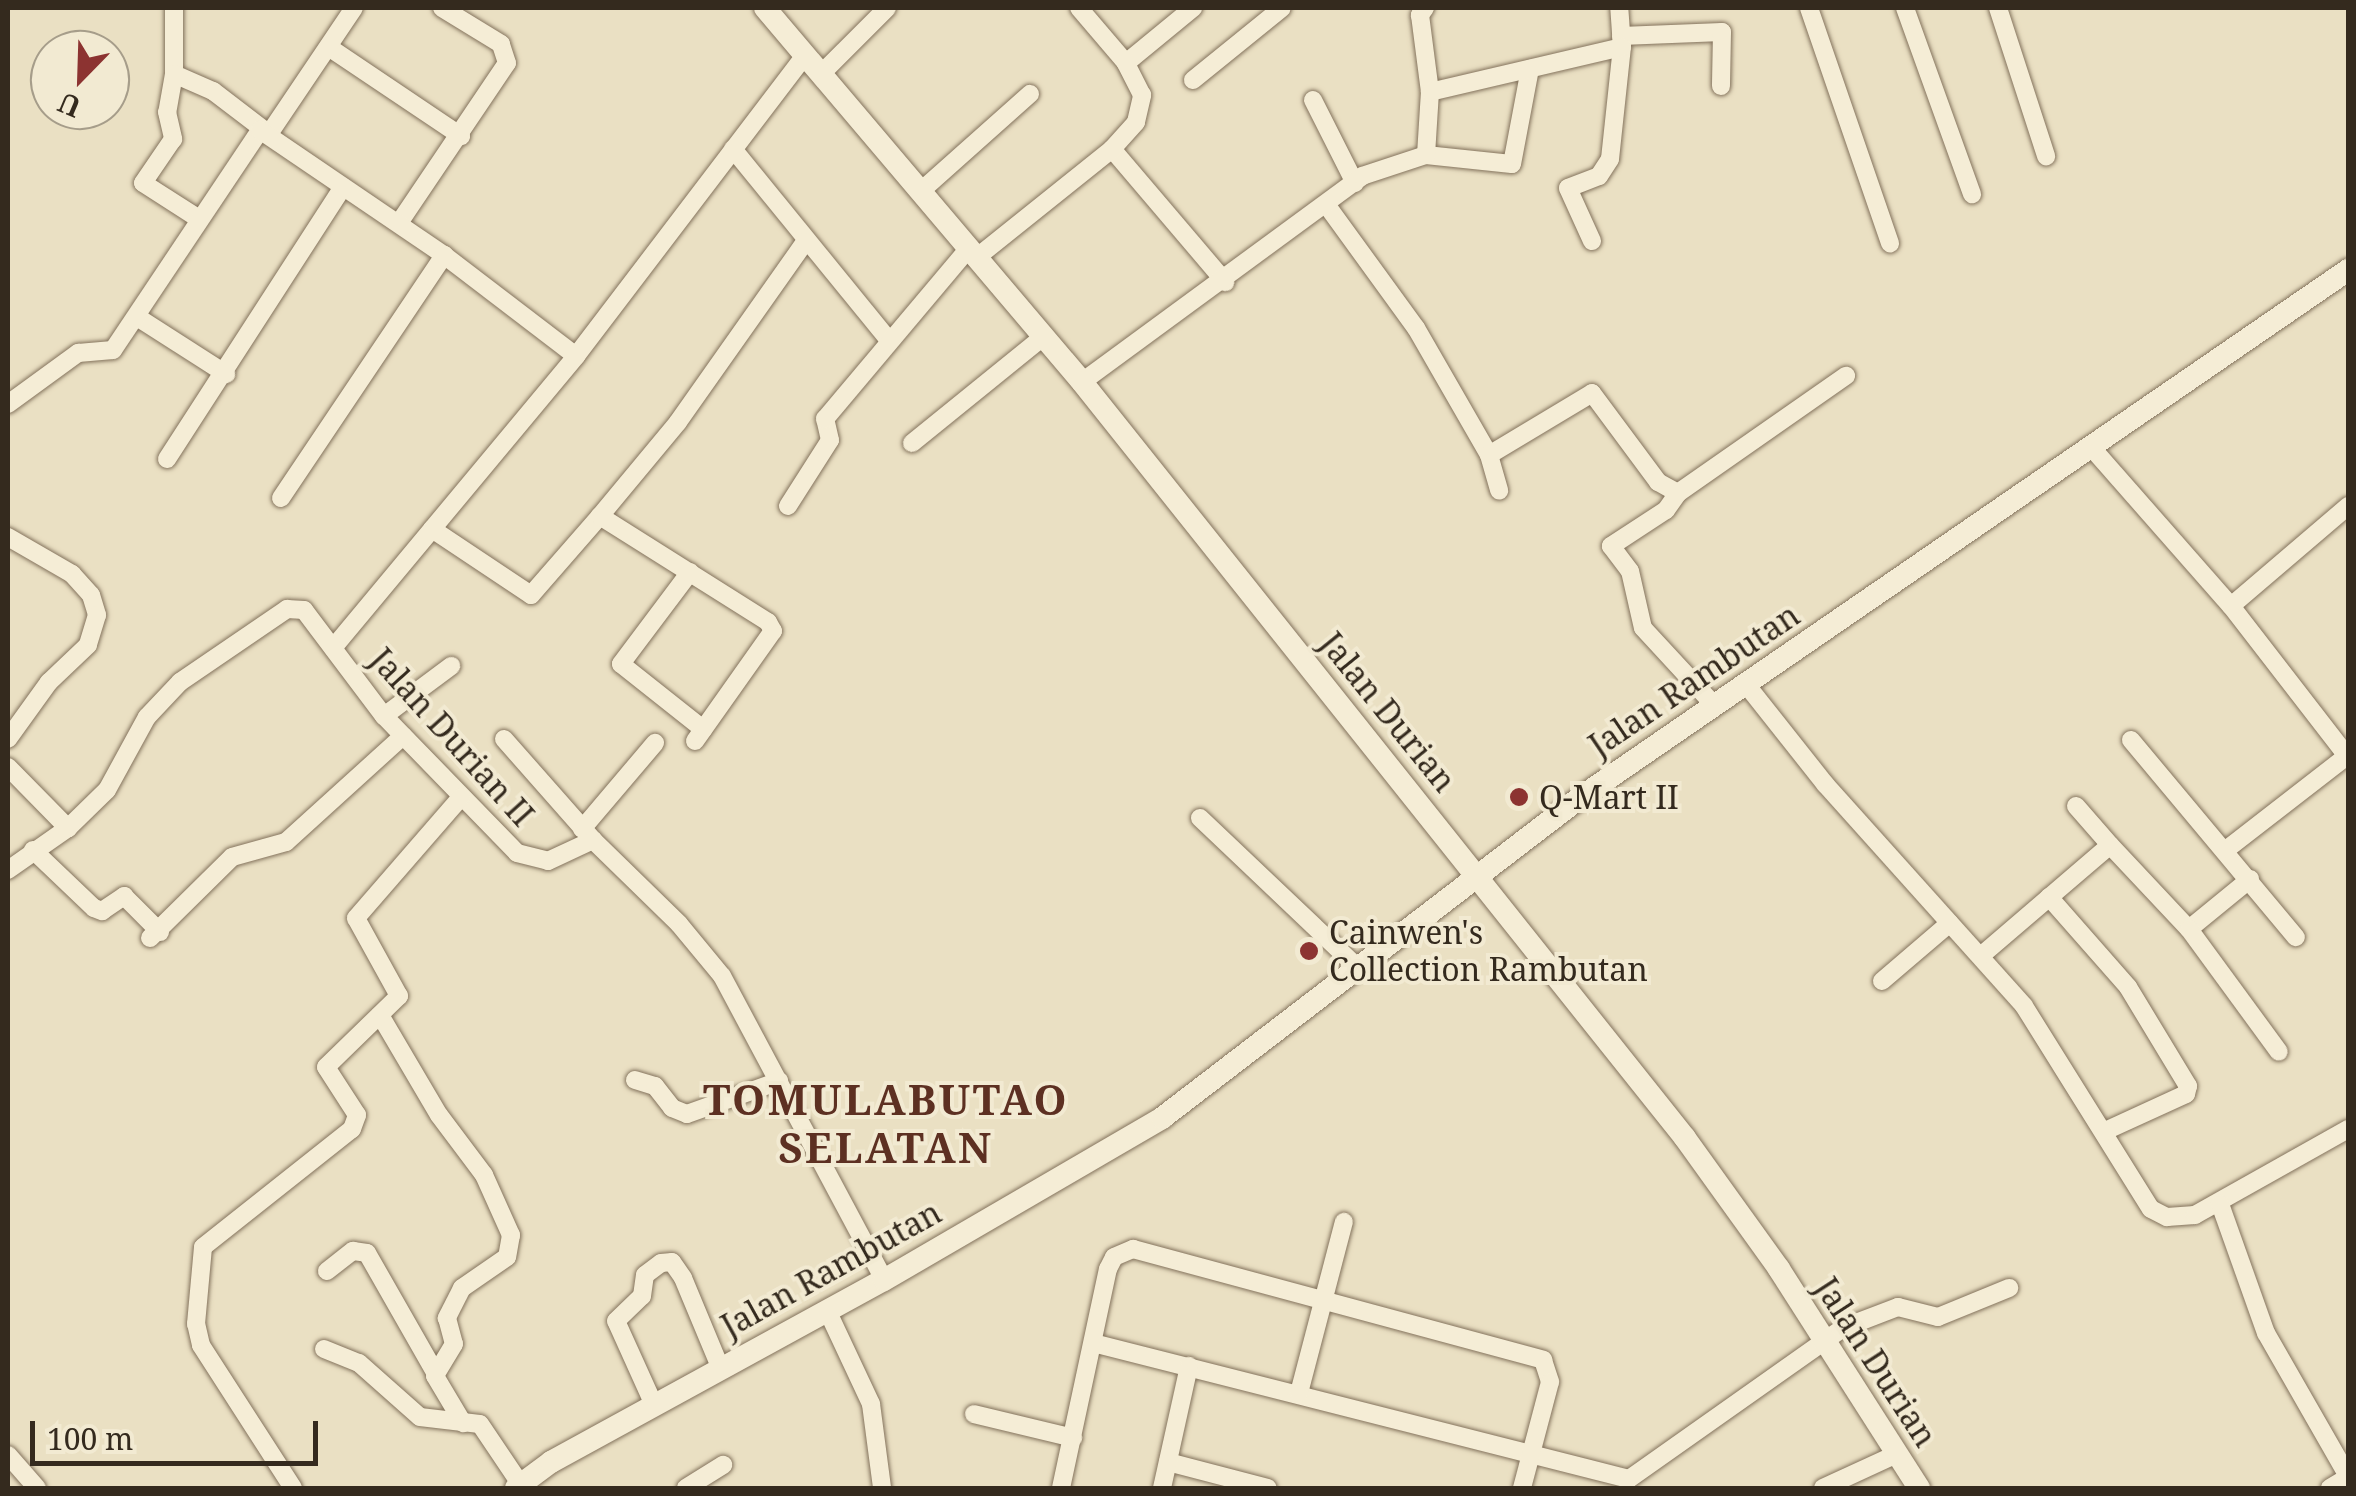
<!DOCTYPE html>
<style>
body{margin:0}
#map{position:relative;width:2356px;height:1496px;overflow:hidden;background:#eae0c3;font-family:"Noto Serif",serif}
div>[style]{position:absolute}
.roads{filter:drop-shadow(0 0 2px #83725c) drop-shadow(0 0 2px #83725c)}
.minor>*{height:18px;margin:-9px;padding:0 9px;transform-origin:9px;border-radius:9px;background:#f5edd6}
.tertiary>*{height:22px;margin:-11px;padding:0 11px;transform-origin:11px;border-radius:11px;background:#f5edd6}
.dots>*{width:28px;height:28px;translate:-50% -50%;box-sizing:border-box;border:5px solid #f2ead2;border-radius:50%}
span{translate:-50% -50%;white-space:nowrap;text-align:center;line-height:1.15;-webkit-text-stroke:8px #f2ead2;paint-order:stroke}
.street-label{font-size:32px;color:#342a1e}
.poi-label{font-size:32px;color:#342a1e}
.left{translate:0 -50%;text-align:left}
.district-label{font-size:42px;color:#5d3022;font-weight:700;letter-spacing:2.5px}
.frame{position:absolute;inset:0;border:10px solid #342a1e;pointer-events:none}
.north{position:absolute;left:30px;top:30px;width:100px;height:100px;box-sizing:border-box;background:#f2ead2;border:2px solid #a69d8a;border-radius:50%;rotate:203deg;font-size:28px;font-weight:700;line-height:40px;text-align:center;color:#342a1e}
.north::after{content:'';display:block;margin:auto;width:35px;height:45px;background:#8c3331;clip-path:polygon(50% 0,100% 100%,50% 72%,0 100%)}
.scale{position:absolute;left:30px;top:1421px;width:288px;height:45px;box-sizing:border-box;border:5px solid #342a1e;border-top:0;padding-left:12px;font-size:30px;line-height:35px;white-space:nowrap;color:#342a1e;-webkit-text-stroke:8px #f2ead2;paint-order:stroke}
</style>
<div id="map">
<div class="roads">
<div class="minor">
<i style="left:174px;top:8px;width:66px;rotate:90deg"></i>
<i style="left:174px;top:74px;width:43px;rotate:23.6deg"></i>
<i style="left:213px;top:91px;width:64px;rotate:37.4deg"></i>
<i style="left:1425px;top:8px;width:9px;rotate:126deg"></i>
<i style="left:1420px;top:15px;width:78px;rotate:82.6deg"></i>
<i style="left:1809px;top:8px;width:249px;rotate:71deg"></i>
<i style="left:1905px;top:8px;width:198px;rotate:70.2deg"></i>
<i style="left:1998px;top:8px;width:156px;rotate:72deg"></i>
<i style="left:1621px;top:36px;width:101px;rotate:-2.3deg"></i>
<i style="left:1722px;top:32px;width:54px;rotate:91.1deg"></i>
<i style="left:330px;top:48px;width:158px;rotate:33.9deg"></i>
<i style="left:1126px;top:63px;width:87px;rotate:-39.4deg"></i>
<i style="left:822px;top:73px;width:92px;rotate:-45deg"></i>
<i style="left:174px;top:74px;width:39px;rotate:100deg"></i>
<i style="left:167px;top:112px;width:28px;rotate:77deg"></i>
<i style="left:173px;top:139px;width:53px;rotate:124.3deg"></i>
<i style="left:143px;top:183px;width:67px;rotate:32.7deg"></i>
<i style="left:1193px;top:80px;width:114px;rotate:-39deg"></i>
<i style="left:1313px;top:100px;width:93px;rotate:63.2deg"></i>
<i style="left:271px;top:131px;width:148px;rotate:-56deg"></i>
<i style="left:733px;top:149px;width:245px;rotate:50.8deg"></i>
<i style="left:1112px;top:149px;width:175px;rotate:49.6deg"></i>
<i style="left:1426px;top:155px;width:86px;rotate:6deg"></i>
<i style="left:1512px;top:164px;width:97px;rotate:-79.3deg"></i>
<i style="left:921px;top:191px;width:146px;rotate:-41.7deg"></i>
<i style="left:1328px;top:207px;width:150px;rotate:54deg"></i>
<i style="left:1416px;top:328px;width:146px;rotate:60.1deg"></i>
<i style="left:1489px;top:455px;width:37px;rotate:74deg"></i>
<i style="left:399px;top:223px;width:193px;rotate:-56deg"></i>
<i style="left:507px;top:63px;width:20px;rotate:-108deg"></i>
<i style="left:501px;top:44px;width:69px;rotate:-148.6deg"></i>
<i style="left:1592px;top:241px;width:58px;rotate:-114.4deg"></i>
<i style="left:1568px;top:188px;width:33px;rotate:-21deg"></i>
<i style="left:1599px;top:176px;width:20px;rotate:-57deg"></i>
<i style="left:1610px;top:159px;width:113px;rotate:-83.9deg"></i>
<i style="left:1622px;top:47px;width:39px;rotate:-94deg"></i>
<i style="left:976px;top:258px;width:174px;rotate:-38.7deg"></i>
<i style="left:1112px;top:149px;width:36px;rotate:-48deg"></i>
<i style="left:1136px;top:122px;width:28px;rotate:-77deg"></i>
<i style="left:1142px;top:95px;width:36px;rotate:-117deg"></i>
<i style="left:1126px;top:63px;width:72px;rotate:-130.5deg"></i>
<i style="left:137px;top:317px;width:106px;rotate:32.6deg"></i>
<i style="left:1082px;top:382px;width:348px;rotate:-36.3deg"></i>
<i style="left:1362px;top:176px;width:67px;rotate:-18.2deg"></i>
<i style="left:1426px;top:155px;width:63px;rotate:-86.4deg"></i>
<i style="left:1430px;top:92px;width:197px;rotate:-13.2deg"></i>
<i style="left:8px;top:404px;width:87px;rotate:-36.1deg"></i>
<i style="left:78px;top:353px;width:35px;rotate:-5deg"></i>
<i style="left:113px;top:350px;width:265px;rotate:-56.2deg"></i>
<i style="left:260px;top:130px;width:222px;rotate:34.2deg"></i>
<i style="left:444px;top:255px;width:166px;rotate:37.4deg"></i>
<i style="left:912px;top:443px;width:169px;rotate:-39deg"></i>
<i style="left:2092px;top:448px;width:210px;rotate:48.7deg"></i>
<i style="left:1489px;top:455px;width:120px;rotate:-31deg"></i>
<i style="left:1592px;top:393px;width:111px;rotate:53.4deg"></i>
<i style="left:1658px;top:482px;width:23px;rotate:29deg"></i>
<i style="left:1678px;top:493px;width:205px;rotate:-34.9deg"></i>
<i style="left:167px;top:459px;width:324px;rotate:-57.1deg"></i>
<i style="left:1678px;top:493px;width:21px;rotate:125deg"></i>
<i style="left:1666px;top:510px;width:66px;rotate:146.8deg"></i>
<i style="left:1611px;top:546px;width:31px;rotate:53deg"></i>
<i style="left:1630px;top:571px;width:58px;rotate:77.2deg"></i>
<i style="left:1643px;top:628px;width:105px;rotate:47.3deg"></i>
<i style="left:281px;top:498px;width:293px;rotate:-56.1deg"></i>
<i style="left:788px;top:506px;width:78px;rotate:-57.5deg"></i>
<i style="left:830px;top:440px;width:22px;rotate:-103deg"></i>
<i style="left:825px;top:419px;width:222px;rotate:-49.9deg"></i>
<i style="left:432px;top:529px;width:119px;rotate:33.7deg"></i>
<i style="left:531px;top:595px;width:105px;rotate:-48.9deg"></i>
<i style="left:8px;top:537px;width:74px;rotate:30deg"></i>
<i style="left:72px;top:574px;width:28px;rotate:48deg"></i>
<i style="left:91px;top:595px;width:21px;rotate:73deg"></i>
<i style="left:97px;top:615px;width:31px;rotate:107deg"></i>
<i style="left:88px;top:645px;width:54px;rotate:136.5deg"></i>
<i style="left:49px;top:682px;width:70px;rotate:125.7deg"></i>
<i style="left:690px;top:572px;width:115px;rotate:126.9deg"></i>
<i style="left:621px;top:664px;width:105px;rotate:38.4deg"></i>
<i style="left:333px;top:648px;width:380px;rotate:-50.2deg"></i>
<i style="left:576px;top:356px;width:378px;rotate:-52.7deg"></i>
<i style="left:1745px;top:683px;width:129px;rotate:51.6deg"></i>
<i style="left:1825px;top:784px;width:298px;rotate:48.1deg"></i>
<i style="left:2024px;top:1006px;width:239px;rotate:58deg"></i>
<i style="left:2151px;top:1209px;width:18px;rotate:27deg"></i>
<i style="left:2167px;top:1217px;width:28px;rotate:-4deg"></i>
<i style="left:2195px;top:1215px;width:176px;rotate:-29.3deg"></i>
<i style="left:384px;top:716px;width:84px;rotate:-36.7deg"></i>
<i style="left:504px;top:739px;width:135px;rotate:48.6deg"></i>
<i style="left:2131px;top:740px;width:257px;rotate:50.1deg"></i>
<i style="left:695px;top:741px;width:135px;rotate:-54.7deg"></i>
<i style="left:773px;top:631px;width:10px;rotate:-119deg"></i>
<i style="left:768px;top:622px;width:199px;rotate:-147.8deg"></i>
<i style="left:600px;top:516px;width:122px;rotate:-50.3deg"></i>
<i style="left:678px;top:422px;width:220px;rotate:-54.8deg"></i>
<i style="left:8px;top:767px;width:86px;rotate:45.5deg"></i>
<i style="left:2076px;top:806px;width:52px;rotate:48.9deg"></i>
<i style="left:1200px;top:818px;width:219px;rotate:43.5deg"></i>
<i style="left:582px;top:829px;width:113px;rotate:-49.7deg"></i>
<i style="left:2227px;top:849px;width:152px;rotate:-37.8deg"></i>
<i style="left:2347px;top:756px;width:190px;rotate:-127.7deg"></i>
<i style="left:2231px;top:606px;width:154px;rotate:-40.5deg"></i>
<i style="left:33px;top:850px;width:84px;rotate:43.6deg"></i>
<i style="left:94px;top:908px;width:9px;rotate:21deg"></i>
<i style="left:102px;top:911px;width:27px;rotate:-34deg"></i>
<i style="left:124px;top:896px;width:51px;rotate:45deg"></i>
<i style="left:8px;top:870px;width:73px;rotate:-35deg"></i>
<i style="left:68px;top:828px;width:54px;rotate:-44.3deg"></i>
<i style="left:107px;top:790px;width:83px;rotate:-61.3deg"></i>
<i style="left:147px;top:717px;width:48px;rotate:-46.7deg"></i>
<i style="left:180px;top:682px;width:130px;rotate:-34.3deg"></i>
<i style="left:287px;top:609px;width:17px;rotate:3deg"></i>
<i style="left:304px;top:610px;width:133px;rotate:53deg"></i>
<i style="left:384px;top:716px;width:191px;rotate:45.8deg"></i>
<i style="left:517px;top:853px;width:32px;rotate:14deg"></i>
<i style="left:548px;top:861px;width:50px;rotate:-25deg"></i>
<i style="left:593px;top:840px;width:120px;rotate:44.3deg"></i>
<i style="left:679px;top:924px;width:67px;rotate:50.4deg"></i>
<i style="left:722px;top:976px;width:344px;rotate:61.9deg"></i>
<i style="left:2049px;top:897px;width:120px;rotate:48.7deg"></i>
<i style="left:2128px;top:987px;width:116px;rotate:58.8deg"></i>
<i style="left:2188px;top:1086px;width:8px;rotate:104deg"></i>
<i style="left:2186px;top:1094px;width:91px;rotate:155.4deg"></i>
<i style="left:2189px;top:929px;width:79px;rotate:-39.3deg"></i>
<i style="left:150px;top:938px;width:115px;rotate:-44.6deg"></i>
<i style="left:232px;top:857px;width:56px;rotate:-15.5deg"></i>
<i style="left:286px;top:842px;width:158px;rotate:-42.2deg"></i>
<i style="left:1983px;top:954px;width:167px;rotate:-40.6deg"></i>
<i style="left:2110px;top:845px;width:115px;rotate:46.8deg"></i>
<i style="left:2189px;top:929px;width:152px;rotate:53.8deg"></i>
<i style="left:1882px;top:981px;width:89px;rotate:-40.5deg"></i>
<i style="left:380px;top:1015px;width:116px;rotate:59.5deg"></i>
<i style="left:439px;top:1115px;width:75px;rotate:53.1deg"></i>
<i style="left:484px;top:1175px;width:66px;rotate:65.8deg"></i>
<i style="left:511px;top:1235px;width:22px;rotate:100deg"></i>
<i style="left:507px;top:1257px;width:55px;rotate:145.4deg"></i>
<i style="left:462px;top:1288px;width:34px;rotate:117deg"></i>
<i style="left:447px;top:1318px;width:27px;rotate:75deg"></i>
<i style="left:454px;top:1344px;width:37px;rotate:121deg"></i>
<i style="left:435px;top:1376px;width:55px;rotate:59.2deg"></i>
<i style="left:635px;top:1080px;width:21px;rotate:17deg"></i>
<i style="left:655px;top:1086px;width:28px;rotate:52deg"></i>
<i style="left:672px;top:1108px;width:16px;rotate:22deg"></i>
<i style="left:687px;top:1114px;width:98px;rotate:-19.7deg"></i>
<i style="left:2220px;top:1204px;width:137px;rotate:70.4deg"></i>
<i style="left:2266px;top:1333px;width:165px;rotate:60.2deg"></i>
<i style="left:327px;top:1271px;width:33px;rotate:-38deg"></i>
<i style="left:353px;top:1251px;width:14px;rotate:8deg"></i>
<i style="left:367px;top:1253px;width:137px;rotate:60.3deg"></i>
<i style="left:827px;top:1310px;width:104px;rotate:64.9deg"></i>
<i style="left:871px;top:1404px;width:85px;rotate:82.5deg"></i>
<i style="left:1093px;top:1343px;width:553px;rotate:14.24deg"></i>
<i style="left:1629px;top:1479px;width:262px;rotate:-35.2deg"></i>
<i style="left:1843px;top:1328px;width:59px;rotate:-20.9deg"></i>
<i style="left:1898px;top:1307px;width:41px;rotate:14deg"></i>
<i style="left:1938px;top:1317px;width:77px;rotate:-22.2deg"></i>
<i style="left:324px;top:1349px;width:38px;rotate:22deg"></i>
<i style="left:359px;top:1363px;width:81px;rotate:41.5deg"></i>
<i style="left:420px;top:1417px;width:60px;rotate:6.7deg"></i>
<i style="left:480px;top:1424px;width:73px;rotate:56.1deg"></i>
<i style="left:1299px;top:1393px;width:177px;rotate:-75.3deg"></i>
<i style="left:654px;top:1405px;width:92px;rotate:-114.3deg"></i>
<i style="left:616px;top:1321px;width:36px;rotate:-44deg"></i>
<i style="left:642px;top:1296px;width:21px;rotate:-82deg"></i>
<i style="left:645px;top:1275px;width:20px;rotate:-37deg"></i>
<i style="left:661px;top:1263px;width:11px;rotate:-5deg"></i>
<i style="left:672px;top:1262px;width:19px;rotate:55deg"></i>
<i style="left:683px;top:1278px;width:96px;rotate:67.4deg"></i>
<i style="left:974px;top:1414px;width:102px;rotate:13.6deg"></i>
<i style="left:8px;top:1455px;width:44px;rotate:48.7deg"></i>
<i style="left:1168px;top:1462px;width:103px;rotate:14.6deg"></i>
<i style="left:293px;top:1488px;width:170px;rotate:-122.8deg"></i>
<i style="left:201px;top:1345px;width:22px;rotate:-103deg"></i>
<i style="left:196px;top:1324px;width:77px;rotate:-84.8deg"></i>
<i style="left:203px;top:1247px;width:190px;rotate:-38.4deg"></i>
<i style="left:352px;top:1129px;width:15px;rotate:-70deg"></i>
<i style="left:357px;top:1115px;width:57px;rotate:-122.9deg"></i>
<i style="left:326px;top:1067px;width:102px;rotate:-44.2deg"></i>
<i style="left:399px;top:996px;width:89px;rotate:-118.9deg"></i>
<i style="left:356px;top:918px;width:160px;rotate:-49deg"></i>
<i style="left:686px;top:1488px;width:44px;rotate:-31.9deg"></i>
<i style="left:1061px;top:1488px;width:224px;rotate:-77.9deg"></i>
<i style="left:1108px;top:1269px;width:13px;rotate:-63deg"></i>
<i style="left:1114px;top:1257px;width:21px;rotate:-23deg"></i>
<i style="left:1133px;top:1249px;width:425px;rotate:15.1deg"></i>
<i style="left:1543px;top:1360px;width:23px;rotate:72deg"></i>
<i style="left:1550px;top:1382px;width:110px;rotate:104.8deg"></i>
<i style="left:1162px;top:1488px;width:125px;rotate:-77.5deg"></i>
<i style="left:1823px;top:1488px;width:81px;rotate:-24.7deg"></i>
<i style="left:2330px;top:1488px;width:21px;rotate:-31deg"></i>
</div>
<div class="tertiary">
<i style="left:765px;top:8px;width:490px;rotate:49.7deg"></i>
<i style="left:1082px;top:382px;width:967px;rotate:51.42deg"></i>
<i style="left:1685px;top:1138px;width:161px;rotate:54.3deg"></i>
<i style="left:1779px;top:1269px;width:260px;rotate:57.4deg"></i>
<i style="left:516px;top:1488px;width:44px;rotate:-36.6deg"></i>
<i style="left:551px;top:1462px;width:379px;rotate:-28.7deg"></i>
<i style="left:884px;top:1280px;width:322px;rotate:-30.2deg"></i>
<i style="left:1162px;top:1118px;width:528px;rotate:-37.46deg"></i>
<i style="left:1581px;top:797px;width:931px;rotate:-34.49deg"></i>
</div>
</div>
<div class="dots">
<i style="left:1519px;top:797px;background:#8c3331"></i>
<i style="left:1309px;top:951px;background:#8c3331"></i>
</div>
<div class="street-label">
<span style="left:1694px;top:680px;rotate:-34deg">Jalan Rambutan</span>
<span style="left:1388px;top:712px;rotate:51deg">Jalan Durian</span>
<span style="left:452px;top:737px;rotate:48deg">Jalan Durian II</span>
<span style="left:831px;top:1269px;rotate:-29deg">Jalan Rambutan</span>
<span style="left:1876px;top:1362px;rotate:57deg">Jalan Durian</span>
</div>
<div class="poi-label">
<span class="left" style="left:1539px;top:797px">Q-Mart II</span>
<span class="left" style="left:1329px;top:951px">Cainwen's<br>Collection Rambutan</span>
</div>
<div class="district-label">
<span style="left:886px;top:1123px">TOMULABUTAO<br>SELATAN</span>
</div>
<div class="frame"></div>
<div class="north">U</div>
<div class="scale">100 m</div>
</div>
